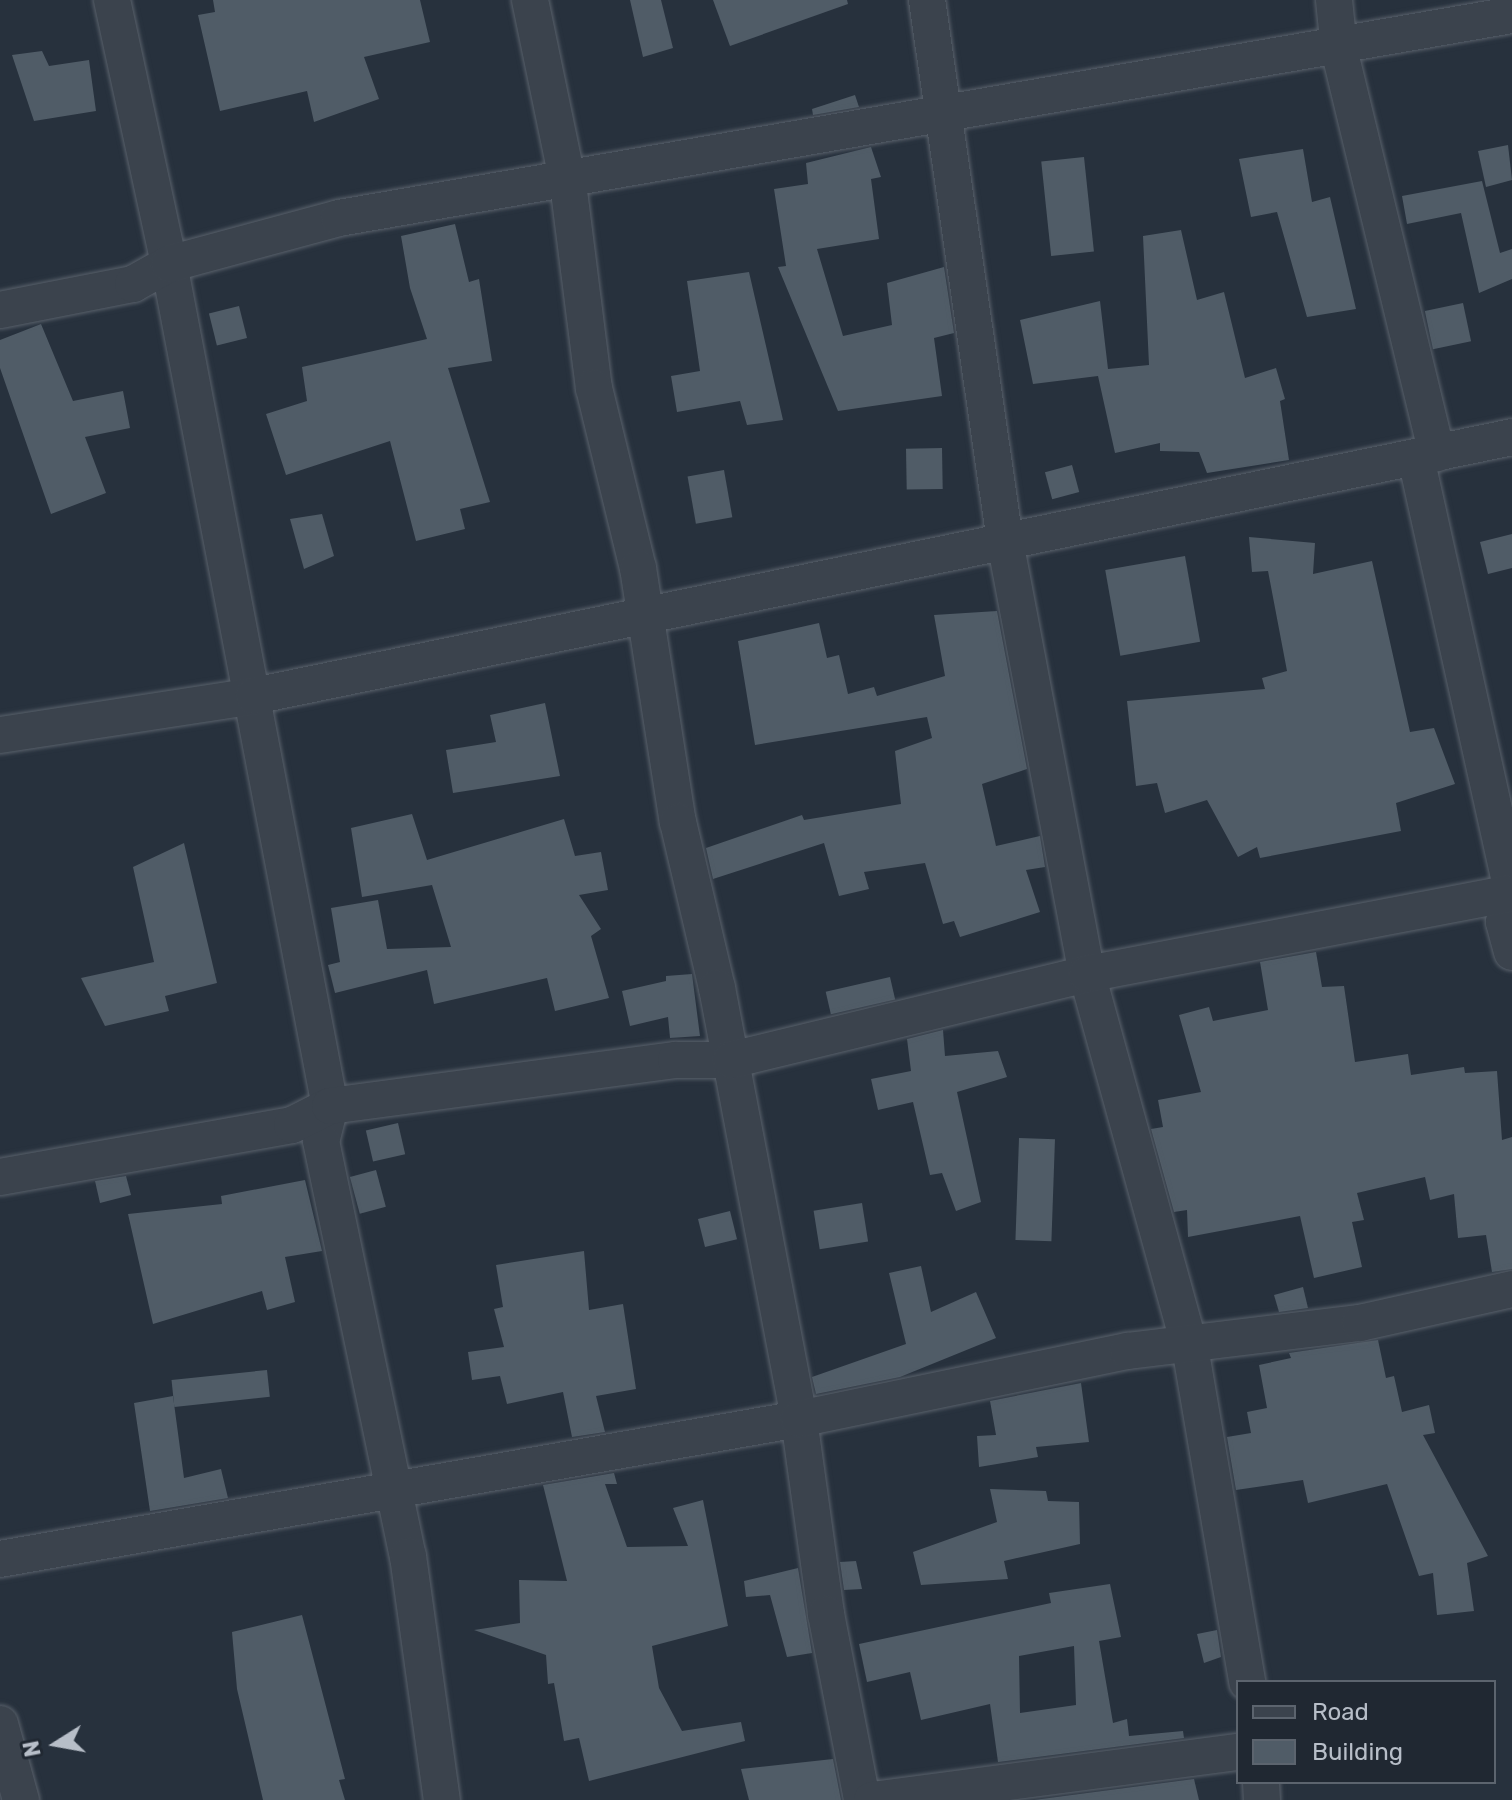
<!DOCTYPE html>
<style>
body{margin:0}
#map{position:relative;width:1512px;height:1800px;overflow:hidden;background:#27313d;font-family:Rubik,sans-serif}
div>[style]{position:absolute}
.building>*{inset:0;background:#505c67;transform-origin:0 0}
.roads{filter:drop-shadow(0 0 2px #59616b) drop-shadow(0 0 2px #59616b)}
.minor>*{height:36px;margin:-18px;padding:0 18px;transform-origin:18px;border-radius:18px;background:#3b434d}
span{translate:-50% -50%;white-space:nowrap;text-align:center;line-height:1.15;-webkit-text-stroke:6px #202832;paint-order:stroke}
.legend{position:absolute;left:1236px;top:1680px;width:260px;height:104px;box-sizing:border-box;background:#202832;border:2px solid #5c646e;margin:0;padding:10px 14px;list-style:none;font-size:24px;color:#b7bec8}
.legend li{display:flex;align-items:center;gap:16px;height:40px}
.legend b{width:40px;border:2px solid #5c646e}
.north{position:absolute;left:16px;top:1704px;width:80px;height:80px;-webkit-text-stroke:6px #202832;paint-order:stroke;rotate:259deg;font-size:22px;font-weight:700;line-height:32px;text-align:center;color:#b7bec8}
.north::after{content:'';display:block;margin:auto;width:28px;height:36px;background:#b7bec8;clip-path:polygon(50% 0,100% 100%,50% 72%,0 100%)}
</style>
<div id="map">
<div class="building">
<i style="clip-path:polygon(213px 0,420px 0,430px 42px,364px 57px,379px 99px,314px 122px,307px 91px,220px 111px,198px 15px,215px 12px)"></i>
<i style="clip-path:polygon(630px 0,661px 0,673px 48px,643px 57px)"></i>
<i style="clip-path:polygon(713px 0,847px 0,848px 4px,730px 46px)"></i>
<i style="clip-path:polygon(42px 51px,49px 66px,89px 60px,96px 111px,34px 121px,12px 55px)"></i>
<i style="clip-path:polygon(855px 95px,859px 107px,813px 115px,812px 109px)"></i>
<i style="clip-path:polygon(1508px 145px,1512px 180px,1486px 187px,1478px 151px)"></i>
<i style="clip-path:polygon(871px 147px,881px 177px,871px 179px,879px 239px,817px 249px,843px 336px,892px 325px,887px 283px,944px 267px,954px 333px,934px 338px,942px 396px,838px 411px,778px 267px,786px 266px,774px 189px,808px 184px,806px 163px)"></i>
<i style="clip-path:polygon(1303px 149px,1312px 202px,1330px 197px,1356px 309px,1307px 317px,1277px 212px,1251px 217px,1239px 159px)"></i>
<i style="left:1084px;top:157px;width:95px;height:43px;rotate:84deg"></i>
<i style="clip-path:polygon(1482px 181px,1500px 253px,1512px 249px,1512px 279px,1479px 293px,1461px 213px,1407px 224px,1402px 196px)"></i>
<i style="clip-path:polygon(455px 224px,469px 282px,479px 279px,492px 361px,448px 368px,490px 502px,460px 509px,465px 529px,416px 541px,390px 441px,286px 475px,266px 414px,307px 401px,302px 367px,427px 339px,410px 288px,401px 236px)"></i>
<i style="clip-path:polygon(1181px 230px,1197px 300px,1224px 292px,1245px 378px,1276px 368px,1285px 399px,1280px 401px,1289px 460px,1207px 473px,1199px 452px,1160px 451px,1160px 443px,1115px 453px,1098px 376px,1033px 384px,1020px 320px,1100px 301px,1108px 369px,1149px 365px,1143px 236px)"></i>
<i style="clip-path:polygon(749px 272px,783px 420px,747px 425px,740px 401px,677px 412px,671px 376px,700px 371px,687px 281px)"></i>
<i style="left:1463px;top:303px;width:39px;height:39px;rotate:78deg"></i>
<i style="left:239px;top:306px;width:33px;height:31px;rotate:76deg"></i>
<i style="clip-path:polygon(41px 324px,73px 401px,123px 391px,130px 428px,85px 437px,106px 493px,51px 514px,0 368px,0 340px)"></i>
<i style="left:942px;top:448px;width:41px;height:36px;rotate:89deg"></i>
<i style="left:1072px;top:465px;width:28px;height:28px;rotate:75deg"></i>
<i style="left:724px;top:470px;width:48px;height:37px;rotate:80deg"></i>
<i style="clip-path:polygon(322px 514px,334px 556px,304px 569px,290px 519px)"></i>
<i style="clip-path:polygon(1512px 534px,1512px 568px,1488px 574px,1480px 542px)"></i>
<i style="clip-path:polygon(1249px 537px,1315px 543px,1313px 574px,1372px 561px,1410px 732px,1434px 728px,1455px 784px,1396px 803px,1401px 831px,1260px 858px,1257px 847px,1238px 857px,1207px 800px,1165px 813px,1157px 783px,1136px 786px,1127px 701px,1265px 689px,1262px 678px,1287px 671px,1268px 571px,1252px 572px)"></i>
<i style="left:1185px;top:556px;width:87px;height:81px;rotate:80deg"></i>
<i style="clip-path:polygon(997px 611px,1027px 769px,982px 784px,996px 846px,1040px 836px,1045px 867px,1026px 870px,1040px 912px,960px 937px,954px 921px,943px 924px,925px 863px,864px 872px,869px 889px,839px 896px,824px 843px,713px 879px,706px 848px,802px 815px,804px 820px,901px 804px,895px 751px,932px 738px,927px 717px,755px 745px,738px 641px,819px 623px,827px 658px,839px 655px,848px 694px,874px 687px,877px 696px,945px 676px,934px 615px)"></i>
<i style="clip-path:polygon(545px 703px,560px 776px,453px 793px,446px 750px,496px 742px,490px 715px)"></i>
<i style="clip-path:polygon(412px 814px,427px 860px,564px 819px,575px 856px,601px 852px,608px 890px,579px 895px,601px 929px,591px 936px,609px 998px,555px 1011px,547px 978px,434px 1004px,427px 970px,335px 993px,328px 965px,340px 962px,331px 908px,378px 900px,387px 949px,451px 947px,432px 885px,362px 897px,351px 828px)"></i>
<i style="clip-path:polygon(184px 843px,217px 983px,165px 996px,169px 1011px,105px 1026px,81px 978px,154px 962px,133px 867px)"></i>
<i style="clip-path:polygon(1316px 952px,1322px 987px,1344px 986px,1355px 1062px,1408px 1054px,1411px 1075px,1464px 1067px,1465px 1073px,1497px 1071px,1502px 1140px,1512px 1137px,1512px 1269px,1492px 1272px,1486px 1235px,1458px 1238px,1454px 1194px,1430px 1200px,1425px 1177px,1357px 1193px,1364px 1220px,1352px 1222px,1362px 1267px,1314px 1278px,1300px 1216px,1188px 1237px,1187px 1210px,1174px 1212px,1151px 1129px,1163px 1127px,1158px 1100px,1201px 1092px,1179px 1015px,1209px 1007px,1213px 1021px,1268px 1010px,1260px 962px)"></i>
<i style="clip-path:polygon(692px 974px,700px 1036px,670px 1038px,668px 1017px,630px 1026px,622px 991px,666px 981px,666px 976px)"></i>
<i style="left:890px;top:977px;width:23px;height:66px;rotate:77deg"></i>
<i style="clip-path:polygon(943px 1030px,945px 1056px,998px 1051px,1007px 1077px,957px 1092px,981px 1202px,956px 1211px,942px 1173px,930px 1175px,913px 1102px,878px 1110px,871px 1079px,911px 1071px,907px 1039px)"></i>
<i style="left:398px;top:1123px;width:32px;height:33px;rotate:77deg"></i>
<i style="left:1019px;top:1138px;width:36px;height:102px;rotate:2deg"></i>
<i style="left:376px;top:1170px;width:38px;height:27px;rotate:75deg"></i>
<i style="clip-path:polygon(126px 1176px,131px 1195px,100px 1203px,95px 1181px)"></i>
<i style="clip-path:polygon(305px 1180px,322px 1251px,285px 1257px,295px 1302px,267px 1310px,262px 1291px,153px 1324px,128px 1214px,222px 1204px,221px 1196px)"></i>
<i style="left:862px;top:1203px;width:39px;height:49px;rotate:81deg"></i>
<i style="left:730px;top:1211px;width:29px;height:33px;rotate:76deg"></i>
<i style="clip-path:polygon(584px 1251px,589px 1310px,623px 1304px,636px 1389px,596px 1396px,605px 1432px,572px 1437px,563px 1392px,507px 1404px,500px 1376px,472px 1380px,468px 1352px,504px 1347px,494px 1309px,503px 1307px,496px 1265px)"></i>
<i style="clip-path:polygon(921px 1266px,931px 1312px,976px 1292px,996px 1338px,900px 1377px,816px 1394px,812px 1377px,906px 1344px,889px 1273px)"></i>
<i style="clip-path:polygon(1303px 1287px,1308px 1308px,1279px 1312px,1274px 1295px)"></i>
<i style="clip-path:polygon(1378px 1340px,1386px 1378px,1394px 1376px,1402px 1412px,1429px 1405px,1435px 1433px,1423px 1435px,1488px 1556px,1467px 1563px,1474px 1611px,1437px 1615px,1433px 1573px,1419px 1576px,1387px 1484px,1308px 1503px,1303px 1480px,1236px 1490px,1227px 1437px,1251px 1433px,1247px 1412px,1267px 1408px,1259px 1365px,1291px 1358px,1289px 1353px)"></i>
<i style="left:267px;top:1370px;width:27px;height:96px;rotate:84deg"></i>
<i style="clip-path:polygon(1081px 1383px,1089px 1442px,1036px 1447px,1038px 1457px,979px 1467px,977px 1436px,996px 1435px,990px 1401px)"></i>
<i style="clip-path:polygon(173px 1396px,184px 1478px,221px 1469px,228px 1498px,150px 1511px,134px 1403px)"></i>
<i style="clip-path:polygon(614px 1473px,617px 1484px,605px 1484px,627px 1547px,688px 1546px,673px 1508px,703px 1500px,728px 1626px,652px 1646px,659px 1688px,682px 1731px,741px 1722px,745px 1741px,589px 1781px,579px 1738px,564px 1741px,554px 1683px,548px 1684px,546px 1655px,474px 1630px,520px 1623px,519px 1580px,567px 1581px,543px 1485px)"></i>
<i style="clip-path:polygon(990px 1489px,1046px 1491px,1048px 1501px,1079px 1502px,1080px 1544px,1004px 1561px,1008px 1579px,921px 1585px,913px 1552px,997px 1522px)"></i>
<i style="clip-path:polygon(856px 1561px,862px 1589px,844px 1590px,840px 1562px)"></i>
<i style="clip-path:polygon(798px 1568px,812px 1653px,787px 1657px,770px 1595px,746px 1597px,744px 1581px)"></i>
<i style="clip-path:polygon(evenodd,1110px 1584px,1121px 1637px,1099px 1641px,1113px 1723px,1127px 1719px,1129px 1736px,1183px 1731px,1184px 1738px,998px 1762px,990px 1704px,921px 1720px,910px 1672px,867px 1682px,859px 1644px,1051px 1603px,1049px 1593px,1110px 1584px,1074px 1646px,1076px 1705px,1020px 1713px,1019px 1656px,1074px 1646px)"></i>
<i style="clip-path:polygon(302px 1615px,345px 1779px,339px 1780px,345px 1800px,263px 1800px,237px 1689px,232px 1632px)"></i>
<i style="clip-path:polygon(1217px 1630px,1221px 1657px,1204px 1663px,1197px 1634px)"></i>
<i style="clip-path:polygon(833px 1759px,841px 1800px,749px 1800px,741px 1769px)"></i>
<i style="clip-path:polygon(1194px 1779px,1199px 1800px,1034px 1800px)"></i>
</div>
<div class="roads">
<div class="minor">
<i style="left:112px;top:0;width:270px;rotate:77.8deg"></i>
<i style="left:169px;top:264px;width:857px;rotate:79.18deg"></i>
<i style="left:330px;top:1106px;width:36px;rotate:104deg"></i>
<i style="left:321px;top:1141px;width:424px;rotate:78.2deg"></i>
<i style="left:408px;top:1556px;width:246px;rotate:82.1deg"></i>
<i style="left:530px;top:0;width:187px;rotate:78.3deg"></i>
<i style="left:568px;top:183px;width:207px;rotate:82.8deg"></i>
<i style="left:594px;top:388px;width:185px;rotate:76.3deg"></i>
<i style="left:638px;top:568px;width:257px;rotate:81.1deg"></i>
<i style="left:678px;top:822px;width:171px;rotate:76.8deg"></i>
<i style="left:717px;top:988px;width:439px;rotate:79.2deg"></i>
<i style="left:799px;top:1419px;width:197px;rotate:82.1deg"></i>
<i style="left:826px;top:1614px;width:189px;rotate:79deg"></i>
<i style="left:927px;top:0;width:547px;rotate:81.8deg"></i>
<i style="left:1005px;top:541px;width:441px;rotate:79.3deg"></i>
<i style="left:1087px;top:974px;width:387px;rotate:74.6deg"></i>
<i style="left:1190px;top:1347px;width:340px;rotate:80.3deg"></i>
<i style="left:1334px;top:0;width:49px;rotate:84.2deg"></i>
<i style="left:1339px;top:49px;width:416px;rotate:76.4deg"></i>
<i style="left:0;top:310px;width:136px;rotate:-11.1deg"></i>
<i style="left:133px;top:284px;width:41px;rotate:-29.1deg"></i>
<i style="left:169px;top:264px;width:176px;rotate:-15.1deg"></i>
<i style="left:339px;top:218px;width:1190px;rotate:-9.82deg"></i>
<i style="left:1416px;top:458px;width:444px;rotate:77.5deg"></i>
<i style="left:0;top:735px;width:257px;rotate:-8.7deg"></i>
<i style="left:254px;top:696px;width:1284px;rotate:-11.63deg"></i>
<i style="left:1512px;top:894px;width:29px;rotate:106deg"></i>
<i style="left:1504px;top:922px;width:31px;rotate:75deg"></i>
<i style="left:0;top:1177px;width:297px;rotate:-10.1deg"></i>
<i style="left:292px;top:1125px;width:42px;rotate:-26.6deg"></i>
<i style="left:330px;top:1106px;width:349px;rotate:-7.6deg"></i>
<i style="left:676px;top:1060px;width:55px"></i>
<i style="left:731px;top:1060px;width:366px;rotate:-13.6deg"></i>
<i style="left:1087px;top:974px;width:433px;rotate:-10.8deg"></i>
<i style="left:0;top:1559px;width:811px;rotate:-9.94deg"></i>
<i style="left:799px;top:1419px;width:336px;rotate:-11.7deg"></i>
<i style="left:1128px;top:1351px;width:234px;rotate:-6.9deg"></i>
<i style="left:1360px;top:1323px;width:156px;rotate:-12.6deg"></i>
<i style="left:0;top:1724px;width:79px;rotate:74.6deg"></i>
<i style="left:1261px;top:1782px;width:18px;rotate:87deg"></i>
<i style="left:872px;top:1800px;width:369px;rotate:-7.5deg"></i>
</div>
</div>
<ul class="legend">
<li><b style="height:10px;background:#3b434d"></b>Road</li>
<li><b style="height:22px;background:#505c67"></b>Building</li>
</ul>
<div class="north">N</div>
</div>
